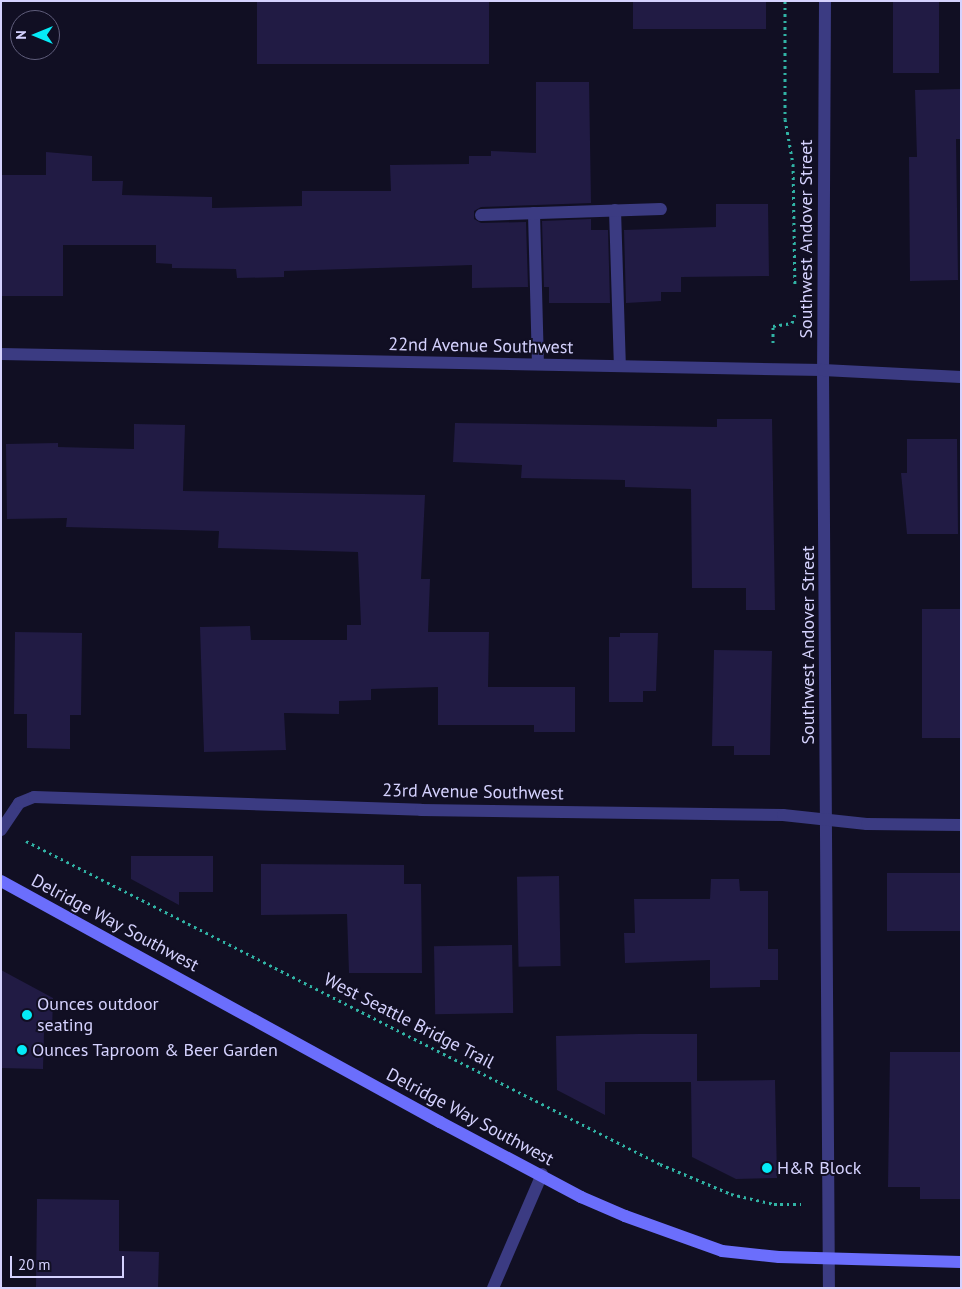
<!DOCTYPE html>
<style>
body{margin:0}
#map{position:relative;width:962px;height:1289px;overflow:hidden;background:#110f23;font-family:"PT Sans",sans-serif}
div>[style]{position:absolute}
.building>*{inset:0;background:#211b44;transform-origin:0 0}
.path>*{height:3px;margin-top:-1.5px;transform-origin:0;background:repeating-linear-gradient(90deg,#31b3a5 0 2.5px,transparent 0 6.5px)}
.lane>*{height:12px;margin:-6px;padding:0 6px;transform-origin:6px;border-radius:6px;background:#3b3b82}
.street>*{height:12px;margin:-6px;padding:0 6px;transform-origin:6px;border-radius:6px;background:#3b3b82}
.secondary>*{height:12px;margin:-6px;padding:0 6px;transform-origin:6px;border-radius:6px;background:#6b6efc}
.dots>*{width:14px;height:14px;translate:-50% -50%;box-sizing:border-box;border:2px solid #110f23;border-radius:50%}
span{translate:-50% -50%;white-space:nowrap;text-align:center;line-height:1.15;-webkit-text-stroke:4px #110f23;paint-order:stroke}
.street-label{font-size:18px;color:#d5d2fe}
.poi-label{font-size:18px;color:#d5d2fe}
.left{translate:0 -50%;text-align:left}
.frame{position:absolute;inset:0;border:2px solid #d5d2fe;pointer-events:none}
.north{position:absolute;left:10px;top:10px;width:50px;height:50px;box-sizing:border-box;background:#110f23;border:1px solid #5f5d7b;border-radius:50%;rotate:270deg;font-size:14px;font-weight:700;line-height:20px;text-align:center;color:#d5d2fe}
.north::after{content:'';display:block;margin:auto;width:18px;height:22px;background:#05ebf7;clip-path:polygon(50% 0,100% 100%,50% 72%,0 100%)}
.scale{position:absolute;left:10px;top:1256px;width:114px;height:22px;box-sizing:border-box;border:2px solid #d5d2fe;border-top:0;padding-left:6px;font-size:15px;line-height:18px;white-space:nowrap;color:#d5d2fe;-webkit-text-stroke:4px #110f23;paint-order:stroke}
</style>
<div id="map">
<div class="building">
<i style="left:257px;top:1px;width:232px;height:63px"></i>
<i style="left:633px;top:1px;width:133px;height:28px"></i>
<i style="left:893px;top:1px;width:46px;height:72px"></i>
<i style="clip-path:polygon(536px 82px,589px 82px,591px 203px,481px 207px,474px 211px,474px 219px,481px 223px,526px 222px,528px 287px,472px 288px,472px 265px,284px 271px,284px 277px,237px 278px,236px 269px,172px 268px,172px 264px,156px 263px,156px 245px,63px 245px,63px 296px,1px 296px,1px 175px,46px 175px,46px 152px,92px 156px,92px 181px,123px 181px,122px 195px,212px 197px,212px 208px,302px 206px,302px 191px,391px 191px,390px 165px,469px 164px,469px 156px,491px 156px,491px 151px,536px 153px)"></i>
<i style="clip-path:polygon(961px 89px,961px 139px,956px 139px,958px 280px,910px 281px,909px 157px,917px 157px,915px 90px)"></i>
<i style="clip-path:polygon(716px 204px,768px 204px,769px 276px,681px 277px,681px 292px,661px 292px,661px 301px,626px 303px,624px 230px,716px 227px)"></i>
<i style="clip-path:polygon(591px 219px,591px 230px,608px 230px,610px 303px,549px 303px,549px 287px,544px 287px,542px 221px)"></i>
<i style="clip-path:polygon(717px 419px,772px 419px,775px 610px,746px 610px,746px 588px,692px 588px,691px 489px,625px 487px,625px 480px,521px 478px,522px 465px,453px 462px,455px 423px,717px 427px)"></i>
<i style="clip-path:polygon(134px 424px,185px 425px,183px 491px,425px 495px,421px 579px,430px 579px,428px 632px,489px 632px,488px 687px,575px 687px,575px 732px,534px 732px,534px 725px,438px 725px,438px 687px,371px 689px,371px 700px,339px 701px,339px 714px,284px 713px,286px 750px,204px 752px,200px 627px,250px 626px,251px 640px,347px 640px,347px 625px,361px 625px,358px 552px,218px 548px,219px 531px,66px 527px,67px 518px,7px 519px,6px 444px,58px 443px,58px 447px,134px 449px)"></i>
<i style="clip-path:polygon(907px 439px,957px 439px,958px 534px,907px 534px,901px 473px,907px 473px)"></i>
<i style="left:961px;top:609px;width:129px;height:39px;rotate:90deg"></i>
<i style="clip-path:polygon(15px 632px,82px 633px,81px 715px,70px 715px,70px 749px,27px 748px,27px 714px,14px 714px)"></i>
<i style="clip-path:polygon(620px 633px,658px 633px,656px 691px,643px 691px,643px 702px,609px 702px,609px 637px,620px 637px)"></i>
<i style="clip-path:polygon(714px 650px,772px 651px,770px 755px,734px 755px,734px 746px,712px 746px)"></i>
<i style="clip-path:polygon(131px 856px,213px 856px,213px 892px,179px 892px,179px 905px,131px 879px)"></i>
<i style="clip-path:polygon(261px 864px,404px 865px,404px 884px,421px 884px,422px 973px,349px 973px,347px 914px,261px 915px)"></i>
<i style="left:887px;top:873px;width:74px;height:58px"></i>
<i style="left:559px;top:876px;width:90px;height:42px;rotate:89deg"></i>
<i style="clip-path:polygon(711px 879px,739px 879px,740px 891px,768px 891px,768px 949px,778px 949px,778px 980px,760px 980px,760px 987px,710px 988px,710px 960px,625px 963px,624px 933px,635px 933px,634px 899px,710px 899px)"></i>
<i style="left:512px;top:945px;width:68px;height:78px;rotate:89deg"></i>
<i style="clip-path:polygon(1px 970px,53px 998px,52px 1032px,44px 1032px,43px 1069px,1px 1068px)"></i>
<i style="clip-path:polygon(639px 1034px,697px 1034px,697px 1081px,775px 1080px,777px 1178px,736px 1179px,692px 1157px,691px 1082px,605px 1082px,605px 1115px,557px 1090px,556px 1036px)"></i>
<i style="clip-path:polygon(890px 1052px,961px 1052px,961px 1199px,920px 1199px,920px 1187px,888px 1187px)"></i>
<i style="clip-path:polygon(37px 1199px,119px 1200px,119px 1251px,159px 1252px,158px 1288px,36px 1288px)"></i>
</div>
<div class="path">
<i style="left:785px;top:1px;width:118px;rotate:90deg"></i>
<i style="left:785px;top:119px;width:46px;rotate:79.9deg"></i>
<i style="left:793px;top:164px;width:121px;rotate:89.1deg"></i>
<i style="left:773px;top:343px;width:17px;rotate:-90deg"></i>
<i style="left:773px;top:326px;width:19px;rotate:-9deg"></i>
<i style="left:792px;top:323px;width:9px;rotate:-72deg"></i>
<i style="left:26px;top:841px;width:712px;rotate:27deg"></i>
<i style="left:660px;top:1164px;width:77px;rotate:22.9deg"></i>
<i style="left:731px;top:1194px;width:44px;rotate:13.1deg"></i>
<i style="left:774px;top:1204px;width:27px"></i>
</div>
<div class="lane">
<i style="left:615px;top:210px;width:156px;rotate:88.2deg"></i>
<i style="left:534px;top:213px;width:151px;rotate:88.5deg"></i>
<i style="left:481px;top:215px;width:180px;rotate:-1.9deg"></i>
<i style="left:493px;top:1288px;width:124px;rotate:-66.7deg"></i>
</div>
<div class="street">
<i style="left:825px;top:1px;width:369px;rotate:90.3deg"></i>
<i style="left:823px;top:370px;width:918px;rotate:89.63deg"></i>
<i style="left:1px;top:354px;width:822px;rotate:1.12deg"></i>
<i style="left:823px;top:370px;width:138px;rotate:2.9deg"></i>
<i style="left:1px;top:830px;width:32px;rotate:-56deg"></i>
<i style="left:19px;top:803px;width:16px;rotate:-22deg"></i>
<i style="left:34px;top:797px;width:387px;rotate:1.9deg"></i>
<i style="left:421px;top:810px;width:362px;rotate:0.8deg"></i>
<i style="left:783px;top:815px;width:84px;rotate:6.1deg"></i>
<i style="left:867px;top:824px;width:94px;rotate:0.6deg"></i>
</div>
<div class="secondary">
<i style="left:1px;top:881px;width:501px;rotate:28.77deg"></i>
<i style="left:440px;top:1122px;width:160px;rotate:28deg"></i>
<i style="left:581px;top:1197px;width:48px;rotate:23.4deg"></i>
<i style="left:625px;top:1216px;width:103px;rotate:19.8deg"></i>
<i style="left:722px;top:1251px;width:57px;rotate:6deg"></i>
<i style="left:779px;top:1257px;width:182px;rotate:1.6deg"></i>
</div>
<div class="dots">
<i style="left:27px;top:1015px;background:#05ebf7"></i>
<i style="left:22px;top:1050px;background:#05ebf7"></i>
<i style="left:767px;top:1168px;background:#05ebf7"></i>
</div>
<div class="street-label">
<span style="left:806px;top:239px;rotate:-90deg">Southwest Andover Street</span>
<span style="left:481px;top:346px;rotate:1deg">22nd Avenue Southwest</span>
<span style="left:808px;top:645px;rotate:-90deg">Southwest Andover Street</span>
<span style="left:473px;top:792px;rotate:1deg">23rd Avenue Southwest</span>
<span style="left:115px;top:923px;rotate:28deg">Delridge Way Southwest</span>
<span style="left:409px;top:1021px;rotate:27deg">West Seattle Bridge Trail</span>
<span style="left:470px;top:1117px;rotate:28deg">Delridge Way Southwest</span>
</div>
<div class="poi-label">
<span class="left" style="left:37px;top:1015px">Ounces outdoor<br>seating</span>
<span class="left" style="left:32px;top:1050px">Ounces Taproom &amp; Beer Garden</span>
<span class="left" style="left:777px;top:1168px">H&amp;R Block</span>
</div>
<div class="frame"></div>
<div class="north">N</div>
<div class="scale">20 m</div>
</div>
